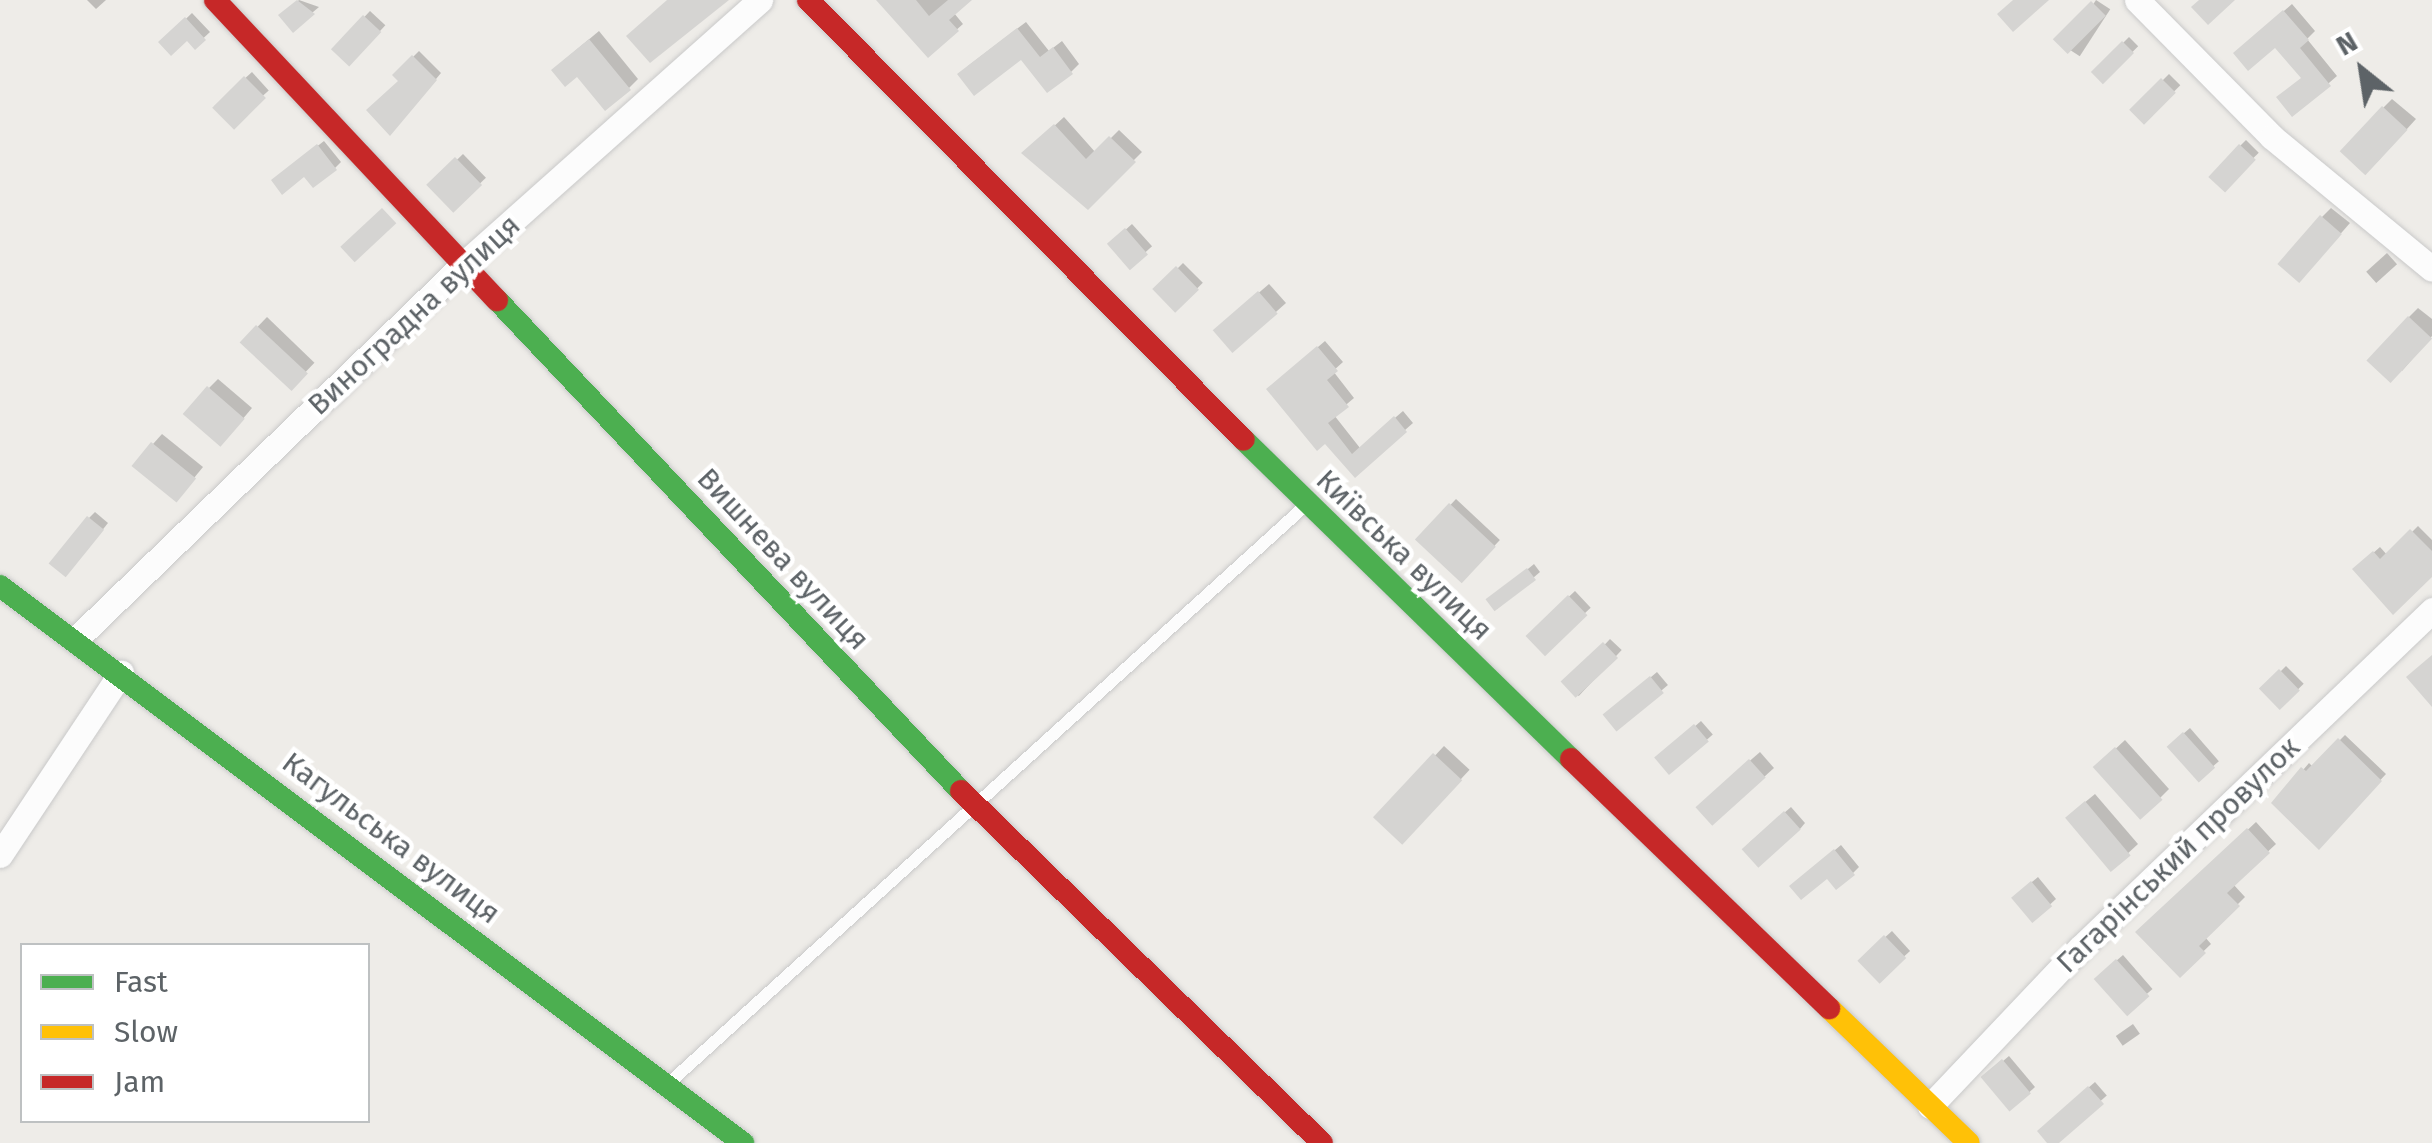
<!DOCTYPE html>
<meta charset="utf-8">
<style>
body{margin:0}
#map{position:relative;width:2432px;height:1143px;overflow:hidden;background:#eeece8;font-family:"Fira Sans",sans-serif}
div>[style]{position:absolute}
.shadow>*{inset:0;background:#0003;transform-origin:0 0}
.building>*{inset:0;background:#d5d4d2;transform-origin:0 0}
.roads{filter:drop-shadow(0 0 2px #c9c9c9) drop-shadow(0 0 2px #c9c9c9)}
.lane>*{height:12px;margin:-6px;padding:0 6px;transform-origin:6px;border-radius:6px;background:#fcfcfc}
.street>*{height:25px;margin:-12.5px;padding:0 12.5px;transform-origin:12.5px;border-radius:12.5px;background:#fcfcfc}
.fast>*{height:22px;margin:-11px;padding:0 11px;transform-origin:11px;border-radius:11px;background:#4caf50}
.slow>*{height:22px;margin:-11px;padding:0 11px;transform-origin:11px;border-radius:11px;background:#ffc107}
.jam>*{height:22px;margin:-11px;padding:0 11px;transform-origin:11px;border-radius:11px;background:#c62828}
span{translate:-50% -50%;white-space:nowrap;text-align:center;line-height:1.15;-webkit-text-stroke:9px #fff;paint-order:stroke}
.street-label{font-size:30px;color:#5d6367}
.legend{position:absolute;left:20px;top:943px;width:350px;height:180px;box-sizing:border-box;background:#fff;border:2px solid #bec1c2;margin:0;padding:12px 18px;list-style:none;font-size:30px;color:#5d6367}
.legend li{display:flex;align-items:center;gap:20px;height:50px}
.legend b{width:50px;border:2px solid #bec1c2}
.north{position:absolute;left:2312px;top:20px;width:100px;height:100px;-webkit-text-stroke:8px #fff;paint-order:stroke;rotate:330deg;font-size:28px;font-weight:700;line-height:40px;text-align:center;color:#5d6367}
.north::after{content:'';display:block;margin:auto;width:35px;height:45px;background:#5d6367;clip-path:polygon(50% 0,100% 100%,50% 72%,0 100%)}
</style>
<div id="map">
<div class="shadow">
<i style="clip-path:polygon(87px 0,106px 0,96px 9px)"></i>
<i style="clip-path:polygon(299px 0,319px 7px,293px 29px,282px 16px)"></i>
<i style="clip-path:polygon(879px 0,968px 0,954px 13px,963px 24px,928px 55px)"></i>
<i style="left:2096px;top:0;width:17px;height:56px;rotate:33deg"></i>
<i style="clip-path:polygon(2292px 4px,2315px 31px,2307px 39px,2337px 76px,2293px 114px,2303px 77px,2275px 45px,2244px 45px)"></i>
<i style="left:370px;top:11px;width:21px;height:52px;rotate:43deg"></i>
<i style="clip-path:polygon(192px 13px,210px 32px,195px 46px,187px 38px,162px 42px)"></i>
<i style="clip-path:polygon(1026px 22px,1049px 51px,1062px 41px,1079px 64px,1071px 72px,1022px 56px,968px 66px)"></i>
<i style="clip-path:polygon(599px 31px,638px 79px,629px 88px,563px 61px)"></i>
<i style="left:2129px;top:37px;width:13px;height:49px;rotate:45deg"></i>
<i style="clip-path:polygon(419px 51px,441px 73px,396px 127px,401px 80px,395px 75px)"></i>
<i style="left:252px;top:72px;width:25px;height:51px;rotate:48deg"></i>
<i style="left:2169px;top:74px;width:16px;height:50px;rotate:45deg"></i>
<i style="clip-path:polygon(2392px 99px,2416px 119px,2376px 163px,2383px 108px)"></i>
<i style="clip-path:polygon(1064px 117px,1096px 153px,1119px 130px,1142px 152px,1088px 206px,1024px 154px)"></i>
<i style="left:2246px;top:140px;width:18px;height:50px;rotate:45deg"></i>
<i style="clip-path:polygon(324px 141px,341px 162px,335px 168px,280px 175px)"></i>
<i style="left:463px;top:154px;width:33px;height:45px;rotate:46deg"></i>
<i style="clip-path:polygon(2331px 208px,2350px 223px,2309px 270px,2322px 217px)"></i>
<i style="left:1132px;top:224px;width:30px;height:30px;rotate:48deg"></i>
<i style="left:2387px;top:253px;width:15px;height:28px;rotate:48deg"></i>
<i style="left:1183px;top:263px;width:28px;height:37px;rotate:45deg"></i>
<i style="clip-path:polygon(1269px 284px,1286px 303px,1233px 350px,1226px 321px)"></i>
<i style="clip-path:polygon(2418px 308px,2432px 319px,2432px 336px,2402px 371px,2409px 317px)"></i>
<i style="left:267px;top:317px;width:66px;height:35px;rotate:44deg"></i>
<i style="clip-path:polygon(1325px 341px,1343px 362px,1333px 371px,1354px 398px,1334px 415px,1360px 448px,1403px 411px,1413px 423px,1355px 474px,1277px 382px)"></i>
<i style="clip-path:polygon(218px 379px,252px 408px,230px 434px,209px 388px)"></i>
<i style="clip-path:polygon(162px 434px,203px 467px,185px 489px,153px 444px)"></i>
<i style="left:1456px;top:499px;width:60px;height:55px;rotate:43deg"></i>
<i style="clip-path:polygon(95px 512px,108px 523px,72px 568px,89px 518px)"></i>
<i style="clip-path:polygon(2418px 526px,2432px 540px,2432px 573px,2355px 569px,2380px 547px,2388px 556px)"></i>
<i style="clip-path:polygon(1534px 564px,1540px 572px,1497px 609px,1496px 595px)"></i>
<i style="left:1575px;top:591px;width:23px;height:64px;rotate:47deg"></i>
<i style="left:1610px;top:639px;width:16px;height:63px;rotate:43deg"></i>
<i style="left:2286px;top:666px;width:25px;height:33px;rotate:45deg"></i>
<i style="left:1657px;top:672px;width:17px;height:66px;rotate:50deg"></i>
<i style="left:1701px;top:721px;width:18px;height:57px;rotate:49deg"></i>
<i style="left:2190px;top:728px;width:44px;height:28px;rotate:49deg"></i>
<i style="clip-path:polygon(2345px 735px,2386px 774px,2319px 846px,2275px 803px,2309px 763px,2313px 767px)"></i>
<i style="clip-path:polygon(2125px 740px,2169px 789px,2160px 798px,2096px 767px)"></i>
<i style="left:1444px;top:746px;width:35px;height:98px;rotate:43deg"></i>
<i style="clip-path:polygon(1760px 752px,1774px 768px,1764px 777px,1707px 798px)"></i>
<i style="clip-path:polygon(2095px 794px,2138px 844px,2112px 868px,2078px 808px)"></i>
<i style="clip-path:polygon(1791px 807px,1805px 823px,1800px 829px,1749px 843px)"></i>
<i style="clip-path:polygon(2256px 822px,2276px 844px,2233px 884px,2245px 897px,2205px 937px,2211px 944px,2180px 974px,2139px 932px)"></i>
<i style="clip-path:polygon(1841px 845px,1859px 867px,1853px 873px,1836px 887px,1827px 875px,1798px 881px)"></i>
<i style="clip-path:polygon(2038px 877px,2056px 899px,2033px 920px,2020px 892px)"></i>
<i style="left:1892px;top:931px;width:27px;height:44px;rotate:48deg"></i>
<i style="left:2123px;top:955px;width:45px;height:36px;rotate:49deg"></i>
<i style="left:2133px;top:1024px;width:12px;height:21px;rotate:55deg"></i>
<i style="clip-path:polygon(2009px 1056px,2035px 1087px,2010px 1109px,1990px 1072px)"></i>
<i style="left:2095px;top:1082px;width:18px;height:74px;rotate:49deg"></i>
</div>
<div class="building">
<i style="clip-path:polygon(297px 0,315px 14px,293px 33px,278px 15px)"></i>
<i style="clip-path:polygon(667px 0,729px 0,650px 63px,626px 36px)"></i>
<i style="clip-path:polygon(876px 0,916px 0,929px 16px,948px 0,972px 0,949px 20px,959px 31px,928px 58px)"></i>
<i style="clip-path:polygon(2013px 0,2049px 0,2013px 32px,1997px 14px)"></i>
<i style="clip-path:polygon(2199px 0,2235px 0,2208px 25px,2191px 7px)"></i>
<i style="left:2091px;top:1px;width:21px;height:54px;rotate:45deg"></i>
<i style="clip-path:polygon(2283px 10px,2309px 40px,2300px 48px,2331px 86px,2292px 117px,2276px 97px,2301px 78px,2275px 48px,2248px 71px,2233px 53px)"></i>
<i style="left:363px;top:15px;width:25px;height:47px;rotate:43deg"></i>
<i style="clip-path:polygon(185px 17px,206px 40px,195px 50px,187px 41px,171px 56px,158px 42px)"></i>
<i style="clip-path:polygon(1017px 28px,1040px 57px,1053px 47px,1073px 74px,1047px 93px,1021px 60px,974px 96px,957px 74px)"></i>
<i style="clip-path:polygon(589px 39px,631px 90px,605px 111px,577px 77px,565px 87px,551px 70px)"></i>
<i style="left:2122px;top:41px;width:17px;height:44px;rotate:45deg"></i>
<i style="clip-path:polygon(412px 55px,437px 80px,390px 136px,366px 110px,398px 81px,392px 75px)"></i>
<i style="left:244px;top:76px;width:31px;height:45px;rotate:45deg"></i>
<i style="left:2161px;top:78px;width:21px;height:45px;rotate:45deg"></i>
<i style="left:2382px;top:106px;width:35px;height:62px;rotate:43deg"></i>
<i style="clip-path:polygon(1054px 124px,1086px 159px,1109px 136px,1136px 162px,1088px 210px,1021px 153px)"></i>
<i style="clip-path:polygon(317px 144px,337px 170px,313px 188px,304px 177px,282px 195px,271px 180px)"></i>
<i style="left:2239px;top:144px;width:23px;height:45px;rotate:43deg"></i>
<i style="left:455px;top:157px;width:39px;height:40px;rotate:46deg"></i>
<i style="left:382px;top:208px;width:21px;height:57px;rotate:47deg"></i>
<i style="left:2320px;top:215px;width:29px;height:65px;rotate:41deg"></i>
<i style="left:1125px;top:228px;width:35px;height:24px;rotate:49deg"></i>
<i style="left:1176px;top:266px;width:33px;height:33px;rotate:46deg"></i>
<i style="left:1258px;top:291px;width:30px;height:60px;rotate:49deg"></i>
<i style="left:2408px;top:316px;width:33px;height:61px;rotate:43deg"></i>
<i style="left:256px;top:325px;width:71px;height:24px;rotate:43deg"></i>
<i style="clip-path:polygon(1317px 346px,1338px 371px,1327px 380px,1349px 407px,1328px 423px,1352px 454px,1394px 416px,1407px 432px,1355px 478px,1325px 444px,1317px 451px,1266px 389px)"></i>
<i style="left:207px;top:386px;width:50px;height:37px;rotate:41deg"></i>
<i style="left:151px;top:442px;width:58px;height:31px;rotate:39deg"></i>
<i style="left:1449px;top:503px;width:64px;height:50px;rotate:43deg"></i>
<i style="left:87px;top:516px;width:22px;height:61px;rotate:39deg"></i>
<i style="clip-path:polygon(2410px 529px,2432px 551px,2432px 577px,2393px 615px,2352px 569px,2373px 551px,2380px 559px)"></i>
<i style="left:1527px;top:568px;width:15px;height:52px;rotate:53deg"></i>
<i style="left:1568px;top:595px;width:28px;height:59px;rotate:46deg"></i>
<i style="left:1603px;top:642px;width:22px;height:58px;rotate:47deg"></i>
<i style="clip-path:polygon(2432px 655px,2432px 707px,2406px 677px)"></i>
<i style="left:2279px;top:669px;width:30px;height:28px;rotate:46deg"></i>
<i style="left:1650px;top:676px;width:22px;height:61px;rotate:51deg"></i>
<i style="left:1694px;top:724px;width:23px;height:52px;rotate:50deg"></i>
<i style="left:2183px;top:732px;width:48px;height:22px;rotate:48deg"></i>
<i style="clip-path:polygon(2338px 738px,2382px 781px,2319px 850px,2271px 803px,2301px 767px,2306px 771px)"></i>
<i style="left:2115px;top:747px;width:71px;height:30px;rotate:48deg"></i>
<i style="left:1433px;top:753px;width:40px;height:88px;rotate:43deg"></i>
<i style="left:1749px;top:759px;width:25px;height:72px;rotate:48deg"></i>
<i style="left:2085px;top:801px;width:71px;height:26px;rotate:50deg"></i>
<i style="left:1784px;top:811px;width:25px;height:57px;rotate:48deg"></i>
<i style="clip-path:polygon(2247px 828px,2270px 853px,2227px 893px,2240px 906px,2199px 946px,2206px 953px,2180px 978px,2135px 932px)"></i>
<i style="clip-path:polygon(1834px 849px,1855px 875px,1836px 890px,1827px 879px,1801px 900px,1789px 886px)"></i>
<i style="left:2031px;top:881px;width:33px;height:26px;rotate:50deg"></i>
<i style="left:1884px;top:935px;width:32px;height:37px;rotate:46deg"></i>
<i style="left:2116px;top:959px;width:50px;height:30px;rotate:48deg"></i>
<i style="left:2002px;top:1059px;width:45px;height:28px;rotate:50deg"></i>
<i style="clip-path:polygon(2088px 1086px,2104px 1104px,2059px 1143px,2047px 1143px,2037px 1131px)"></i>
</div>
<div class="roads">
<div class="lane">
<i style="left:668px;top:1084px;width:860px;rotate:-42.22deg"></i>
</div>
<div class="street">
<i style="left:2137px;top:0;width:192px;rotate:45.4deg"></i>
<i style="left:2272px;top:137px;width:207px;rotate:39.5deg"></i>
<i style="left:76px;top:639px;width:542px;rotate:-44.03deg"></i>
<i style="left:466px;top:262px;width:394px;rotate:-41.7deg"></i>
<i style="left:0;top:855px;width:219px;rotate:-56.4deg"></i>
<i style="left:1930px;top:1106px;width:219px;rotate:-46.5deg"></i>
<i style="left:2081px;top:947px;width:487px;rotate:-43.8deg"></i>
</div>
<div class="fast">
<i style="left:497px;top:300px;width:676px;rotate:46.62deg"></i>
<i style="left:1244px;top:440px;width:457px;rotate:44.3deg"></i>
<i style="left:0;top:586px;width:929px;rotate:36.86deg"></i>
</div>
<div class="slow">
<i style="left:1829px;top:1008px;width:194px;rotate:44deg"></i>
</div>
<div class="jam">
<i style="left:215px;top:0;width:412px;rotate:46.8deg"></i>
<i style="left:808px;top:0;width:619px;rotate:45.26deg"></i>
<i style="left:1571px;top:759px;width:359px;rotate:44deg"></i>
<i style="left:961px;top:791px;width:504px;rotate:44.28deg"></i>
</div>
</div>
<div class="street-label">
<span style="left:414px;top:315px;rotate:-43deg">Виноградна вулиця</span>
<span style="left:1404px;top:555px;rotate:44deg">Київська вулиця</span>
<span style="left:783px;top:559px;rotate:47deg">Вишнева вулиця</span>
<span style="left:391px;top:838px;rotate:37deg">Кагульська вулиця</span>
<span style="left:2178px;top:855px;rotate:-44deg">Гагарінський провулок</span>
</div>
<ul class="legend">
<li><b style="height:12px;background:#4caf50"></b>Fast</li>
<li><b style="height:12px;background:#ffc107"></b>Slow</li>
<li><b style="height:12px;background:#c62828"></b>Jam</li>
</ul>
<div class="north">N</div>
</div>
